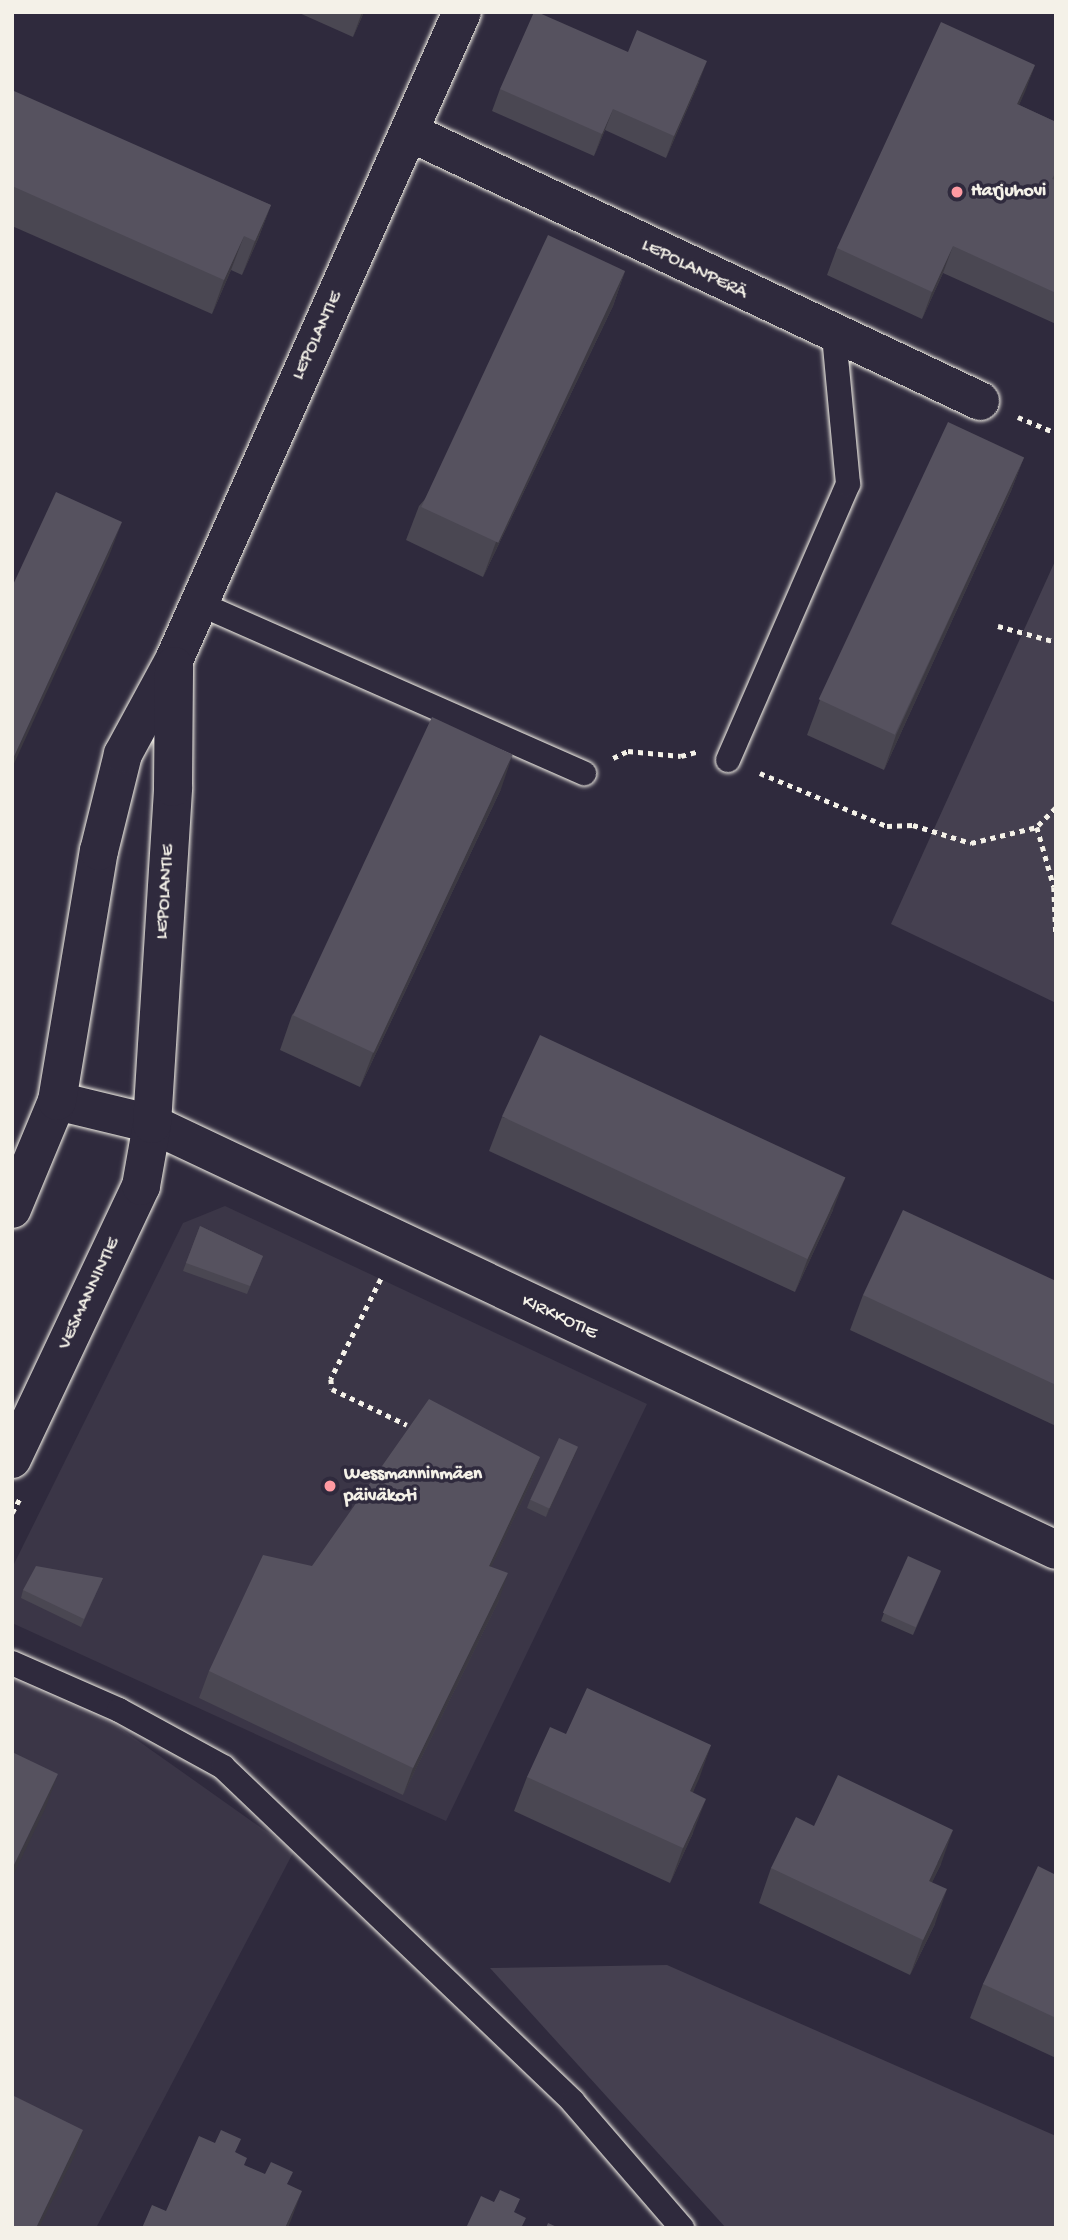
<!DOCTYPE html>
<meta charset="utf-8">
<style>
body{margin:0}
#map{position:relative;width:1068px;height:2240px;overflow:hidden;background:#2f2a3d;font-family:"Gochi Hand",sans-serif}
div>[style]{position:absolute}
.built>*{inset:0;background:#3b3647}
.green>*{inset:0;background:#454050}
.path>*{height:4.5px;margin-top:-2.25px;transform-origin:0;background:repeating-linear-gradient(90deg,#f4f1e8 0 5px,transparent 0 10px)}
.roads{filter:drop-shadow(0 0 2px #f4f1e8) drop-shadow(0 0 2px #f4f1e8)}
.lane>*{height:24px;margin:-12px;padding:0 12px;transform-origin:12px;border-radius:12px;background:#2f2a3d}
.street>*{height:38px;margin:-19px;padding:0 19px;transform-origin:19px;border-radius:19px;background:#2f2a3d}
.wall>*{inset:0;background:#4a4752}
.shaded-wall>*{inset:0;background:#3c3942}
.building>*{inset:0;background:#56525f;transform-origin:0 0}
.dots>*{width:19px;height:19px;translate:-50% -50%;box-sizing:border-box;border:4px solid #2f2a3d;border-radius:50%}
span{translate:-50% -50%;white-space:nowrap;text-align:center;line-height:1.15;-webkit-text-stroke:7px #2f2a3d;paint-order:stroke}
.poi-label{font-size:19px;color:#f4f1e8;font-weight:700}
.left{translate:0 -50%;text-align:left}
.street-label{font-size:19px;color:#f4f1e8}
.frame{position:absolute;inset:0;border:14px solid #f4f1e8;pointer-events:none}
</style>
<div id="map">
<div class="built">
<i style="clip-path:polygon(225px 1206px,647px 1404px,446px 1821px,12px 1623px,12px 1568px,183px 1223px)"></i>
<i style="clip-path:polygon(12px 1679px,113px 1723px,294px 1851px,96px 2228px,12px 2228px)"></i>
</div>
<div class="green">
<i style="clip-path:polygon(1056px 559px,1056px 1003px,891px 924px)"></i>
<i style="clip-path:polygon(667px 1965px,1056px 2136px,1056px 2228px,726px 2228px,490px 1968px)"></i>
</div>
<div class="path">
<i style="left:1018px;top:417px;width:41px;rotate:22.8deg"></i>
<i style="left:998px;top:626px;width:60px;rotate:15.4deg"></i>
<i style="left:613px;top:758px;width:17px;rotate:-25deg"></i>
<i style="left:628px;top:751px;width:53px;rotate:5.4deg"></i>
<i style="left:681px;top:756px;width:16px;rotate:-15deg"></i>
<i style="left:760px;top:773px;width:138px;rotate:22.7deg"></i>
<i style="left:887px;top:826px;width:26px;rotate:-2deg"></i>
<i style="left:913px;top:825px;width:61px;rotate:17.2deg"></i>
<i style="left:971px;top:843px;width:68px;rotate:-13.6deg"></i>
<i style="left:1056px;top:808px;width:27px;rotate:135deg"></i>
<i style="left:1037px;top:827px;width:62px;rotate:74.2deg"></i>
<i style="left:1054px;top:887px;width:48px;rotate:87.6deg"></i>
<i style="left:381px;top:1279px;width:112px;rotate:116.6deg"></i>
<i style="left:331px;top:1379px;width:10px;rotate:84deg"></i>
<i style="left:332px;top:1389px;width:83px;rotate:25.6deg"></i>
<i style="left:12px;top:1513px;width:17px;rotate:-62deg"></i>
</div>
<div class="roads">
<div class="lane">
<i style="left:198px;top:603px;width:422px;rotate:23.8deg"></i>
<i style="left:728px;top:760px;width:301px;rotate:-66.5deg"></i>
<i style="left:848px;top:484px;width:150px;rotate:-95.4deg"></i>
<i style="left:12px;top:1663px;width:117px;rotate:23.7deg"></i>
<i style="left:119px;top:1710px;width:119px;rotate:28.7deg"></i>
<i style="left:223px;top:1767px;width:484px;rotate:43.7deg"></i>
<i style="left:573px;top:2102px;width:167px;rotate:49.1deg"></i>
</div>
<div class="street">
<i style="left:411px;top:133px;width:629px;rotate:25.22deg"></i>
<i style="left:57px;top:1101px;width:98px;rotate:13.6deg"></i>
<i style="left:152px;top:1124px;width:999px;rotate:25.23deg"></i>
<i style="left:12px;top:1209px;width:117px;rotate:-67.4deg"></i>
<i style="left:57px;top:1101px;width:254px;rotate:-80.5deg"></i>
<i style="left:99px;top:851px;width:100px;rotate:-76.1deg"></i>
<i style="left:123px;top:754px;width:107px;rotate:-61.5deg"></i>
<i style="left:174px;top:660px;width:709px;rotate:-66.04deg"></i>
<i style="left:12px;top:1459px;width:302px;rotate:-64.7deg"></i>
<i style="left:141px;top:1186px;width:63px;rotate:-79.9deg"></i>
<i style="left:152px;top:1124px;width:338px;rotate:-86.4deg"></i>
<i style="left:173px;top:787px;width:121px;rotate:-89.5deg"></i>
</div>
</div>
<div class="wall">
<i style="clip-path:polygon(297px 12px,364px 12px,353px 37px)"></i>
<i style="clip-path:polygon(628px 52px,699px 82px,666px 158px,605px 130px,594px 156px,492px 111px,500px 89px)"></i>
<i style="clip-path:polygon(1035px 65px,1019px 105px,1056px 122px,1056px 177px,1055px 180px,1056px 180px,1056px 324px,943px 273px,922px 319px,827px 275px,837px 248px)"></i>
<i style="clip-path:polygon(12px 95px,271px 205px,258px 239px,242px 275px,231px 270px,212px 314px,12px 226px)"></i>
<i style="clip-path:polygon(625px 271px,613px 306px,483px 577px,406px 540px,419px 506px)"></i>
<i style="clip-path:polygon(1024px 457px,1011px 491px,884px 770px,807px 735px,820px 700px)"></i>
<i style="clip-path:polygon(501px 789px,360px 1087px,280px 1050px,292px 1015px)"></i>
<i style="clip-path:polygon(502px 1117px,833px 1210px,795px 1292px,489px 1151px)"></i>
<i style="clip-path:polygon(200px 1226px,263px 1256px,247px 1294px,183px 1271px)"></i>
<i style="clip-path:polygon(1056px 1281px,1056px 1426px,850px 1330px,863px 1295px)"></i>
<i style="clip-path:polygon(578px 1447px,546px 1517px,527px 1508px,530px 1500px)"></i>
<i style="clip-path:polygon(540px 1457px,530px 1484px,491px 1567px,499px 1600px,403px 1795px,199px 1698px,209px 1671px,312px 1566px)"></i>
<i style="clip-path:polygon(941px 1571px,913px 1635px,881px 1621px,884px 1613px)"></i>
<i style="clip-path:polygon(103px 1578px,81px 1627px,21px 1598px,23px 1590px)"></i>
<i style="clip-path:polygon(566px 1734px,711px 1745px,693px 1792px,693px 1833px,670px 1883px,514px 1811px,527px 1777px)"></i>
<i style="clip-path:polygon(814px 1826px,941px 1864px,932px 1882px,935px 1924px,910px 1975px,759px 1903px,771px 1868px)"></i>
<i style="clip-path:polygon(1056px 1875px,1056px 2058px,970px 2018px,983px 1984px)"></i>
</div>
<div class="shaded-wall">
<i style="clip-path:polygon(362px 12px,364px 12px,353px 37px)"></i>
<i style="clip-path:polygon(707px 61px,699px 82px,666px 158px,674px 136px)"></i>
<i style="clip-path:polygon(1035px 65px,1025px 92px,1007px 131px,1017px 104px)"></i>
<i style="clip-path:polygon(613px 109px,605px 130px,594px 156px,602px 134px)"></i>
<i style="clip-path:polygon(271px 205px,258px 239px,242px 275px,255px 241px)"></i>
<i style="clip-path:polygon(244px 236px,231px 270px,212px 314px,224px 280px)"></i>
<i style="clip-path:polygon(953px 246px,943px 273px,922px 319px,932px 292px)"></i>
<i style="clip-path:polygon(625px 271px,613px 306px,483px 577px,496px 542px)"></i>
<i style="clip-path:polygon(1024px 457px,1011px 491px,884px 770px,896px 735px)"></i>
<i style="clip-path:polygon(122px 522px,109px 556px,12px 768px,12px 761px)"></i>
<i style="clip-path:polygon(513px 754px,501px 789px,360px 1087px,373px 1053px)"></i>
<i style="clip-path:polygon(846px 1176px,833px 1210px,795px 1292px,808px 1258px)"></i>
<i style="clip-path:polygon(578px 1447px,575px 1455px,546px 1517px,549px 1509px)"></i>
<i style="clip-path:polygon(540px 1457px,530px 1484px,479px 1593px,489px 1566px)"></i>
<i style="clip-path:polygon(508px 1573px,499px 1600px,403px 1795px,413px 1768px)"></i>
<i style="clip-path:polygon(711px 1745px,699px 1779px,678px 1825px,690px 1791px)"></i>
<i style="clip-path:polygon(58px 1774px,45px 1809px,12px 1878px,12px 1869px)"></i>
<i style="clip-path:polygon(706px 1799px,693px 1833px,670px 1883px,683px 1848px)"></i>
<i style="clip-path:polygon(953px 1830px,941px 1864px,916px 1915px,929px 1881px)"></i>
<i style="clip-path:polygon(947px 1889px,935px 1924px,910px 1975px,923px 1940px)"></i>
<i style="clip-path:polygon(83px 2130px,74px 2157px,39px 2228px,36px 2228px)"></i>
<i style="clip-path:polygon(302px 2191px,288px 2228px,285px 2228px)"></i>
</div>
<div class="building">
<i style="clip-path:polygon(534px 12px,537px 12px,628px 52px,637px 30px,707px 61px,674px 136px,613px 109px,602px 134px,500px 89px)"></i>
<i style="clip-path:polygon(941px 22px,1035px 65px,1017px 104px,1056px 122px,1056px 172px,1052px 179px,1056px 180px,1056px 293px,953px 246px,932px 292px,837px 248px)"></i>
<i style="clip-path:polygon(14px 91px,271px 205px,255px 241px,244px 236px,224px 280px,12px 186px,12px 95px)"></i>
<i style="left:548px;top:235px;width:85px;height:300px;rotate:25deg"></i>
<i style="left:948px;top:422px;width:84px;height:306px;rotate:25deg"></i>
<i style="clip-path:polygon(56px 492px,122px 522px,12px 761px,12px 587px)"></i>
<i style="left:432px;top:717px;width:89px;height:329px;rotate:25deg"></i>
<i style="left:540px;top:1035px;width:337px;height:90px;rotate:25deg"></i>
<i style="clip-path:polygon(903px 1210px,1056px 1281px,1056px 1385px,863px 1295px)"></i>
<i style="clip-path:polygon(200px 1226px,263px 1256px,250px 1286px,186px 1263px)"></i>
<i style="clip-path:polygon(429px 1399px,540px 1457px,489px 1566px,508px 1573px,413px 1768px,209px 1671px,263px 1555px,312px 1566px)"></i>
<i style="left:559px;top:1438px;width:21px;height:68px;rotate:25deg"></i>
<i style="left:908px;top:1556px;width:36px;height:62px;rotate:24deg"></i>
<i style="clip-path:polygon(36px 1566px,103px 1578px,84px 1619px,23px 1590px)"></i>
<i style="clip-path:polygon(587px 1688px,711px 1745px,690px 1791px,706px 1799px,683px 1848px,527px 1777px,550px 1727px,566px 1734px)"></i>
<i style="clip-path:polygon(12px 1752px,58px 1774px,12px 1869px)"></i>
<i style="clip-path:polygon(838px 1775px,953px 1830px,929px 1881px,947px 1889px,923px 1940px,771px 1868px,796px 1817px,814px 1826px)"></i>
<i style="clip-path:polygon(1038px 1866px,1056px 1875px,1056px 2018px,983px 1984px)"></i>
<i style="clip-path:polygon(12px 2095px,83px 2130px,36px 2228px,12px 2228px)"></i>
<i style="clip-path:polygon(221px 2130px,241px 2139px,235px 2152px,247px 2158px,244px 2165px,265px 2174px,271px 2162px,293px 2172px,287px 2184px,302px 2191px,285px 2228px,142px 2228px,152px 2205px,166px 2211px,199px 2136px,215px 2143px)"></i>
<i style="clip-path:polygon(500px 2190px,520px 2199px,514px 2212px,526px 2218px,521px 2228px,466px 2228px,481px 2196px,494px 2202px)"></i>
<i style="clip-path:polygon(548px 2223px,559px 2228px,546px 2228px)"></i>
</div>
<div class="dots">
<i style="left:957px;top:192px;background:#ff9aa2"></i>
<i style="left:330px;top:1486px;background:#ff9aa2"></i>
</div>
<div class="poi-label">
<span class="left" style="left:971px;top:192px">Harjuhovi</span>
<span class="left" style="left:344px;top:1486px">Wessmanninmäen<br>päiväkoti</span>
</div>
<div class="street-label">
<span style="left:694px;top:270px;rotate:26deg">LEPOLANPERÄ</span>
<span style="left:318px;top:336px;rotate:-65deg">LEPOLANTIE</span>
<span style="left:166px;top:892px;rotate:-86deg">LEPOLANTIE</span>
<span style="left:90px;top:1294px;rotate:-65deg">VESMANNINTIE</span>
<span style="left:559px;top:1318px;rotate:25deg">KIRKKOTIE</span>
</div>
<div class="frame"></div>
</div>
